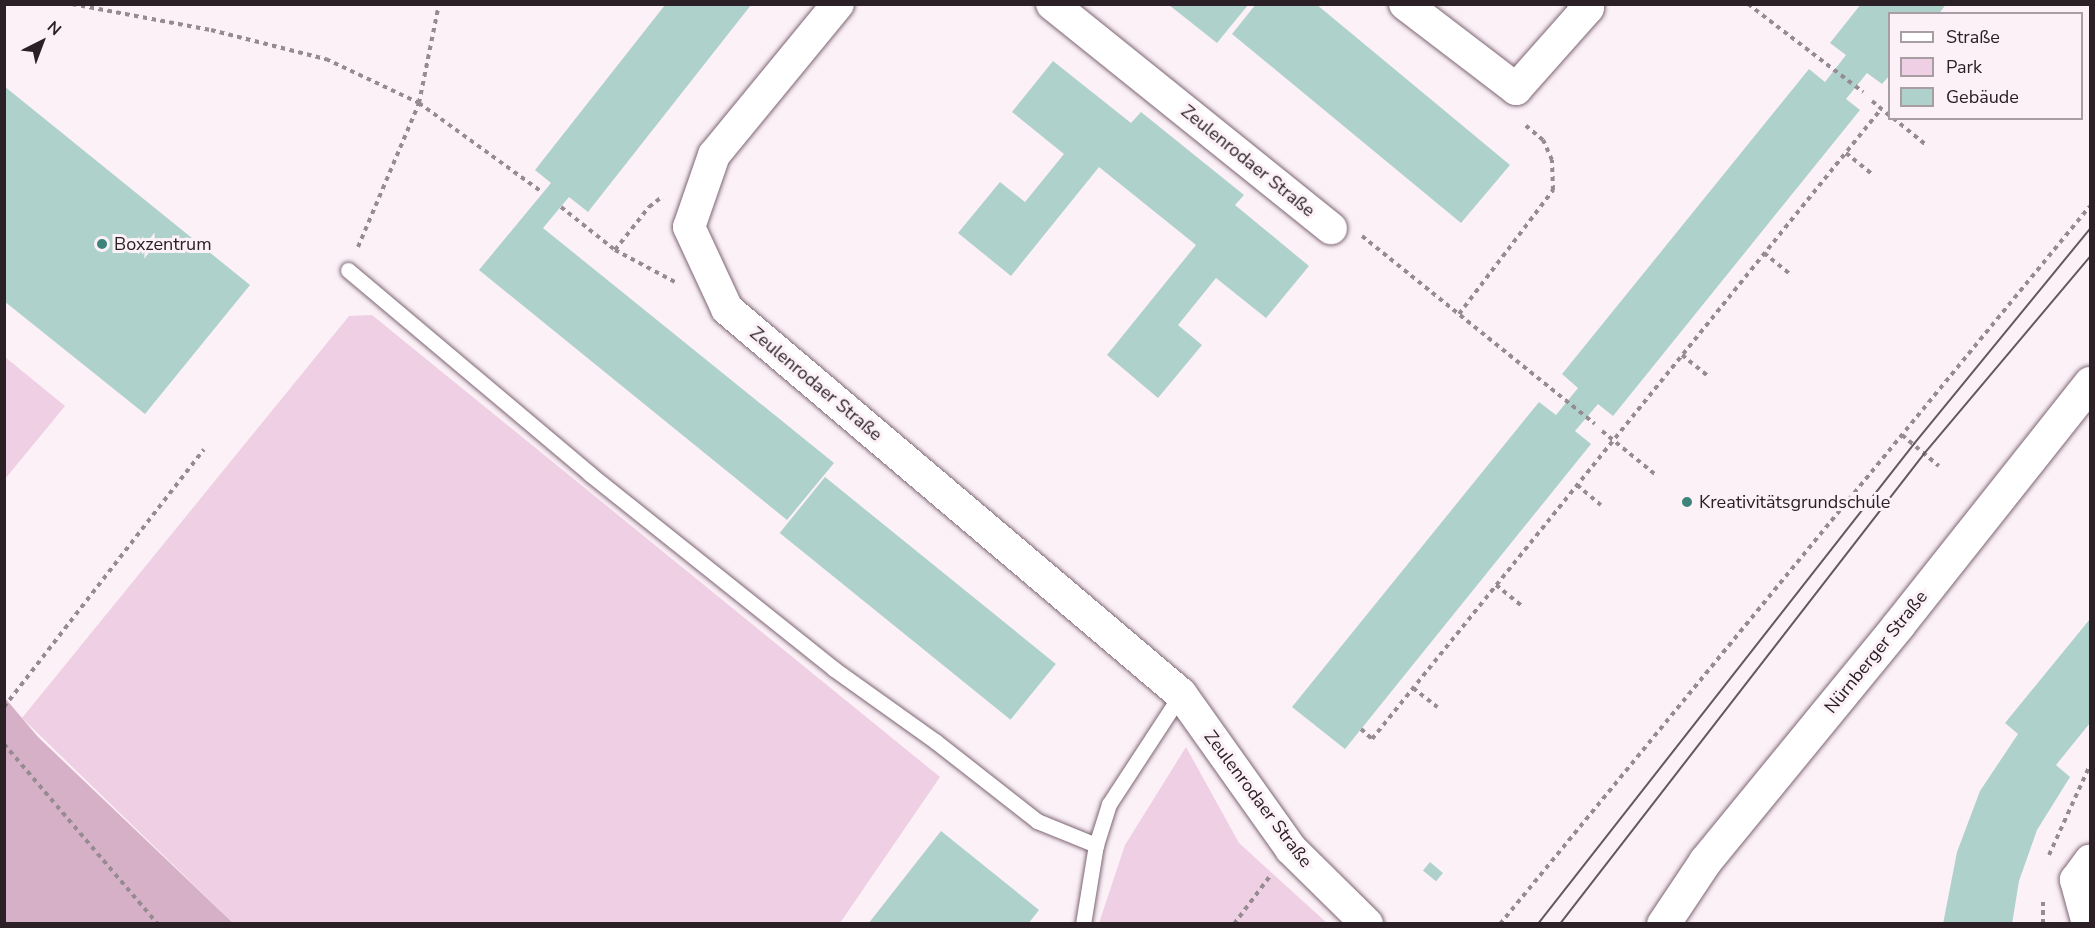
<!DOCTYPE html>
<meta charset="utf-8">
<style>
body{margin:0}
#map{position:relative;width:2095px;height:928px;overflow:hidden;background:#fcf1f7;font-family:"Nunito Sans",sans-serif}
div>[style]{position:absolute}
.green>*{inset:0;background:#efcfe3}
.forest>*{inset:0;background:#d5b0c7}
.building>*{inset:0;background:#afd1cc;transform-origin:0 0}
.path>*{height:4px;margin-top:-2px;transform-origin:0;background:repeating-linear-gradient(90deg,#958b91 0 4.5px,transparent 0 9px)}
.roads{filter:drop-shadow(0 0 2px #7d6574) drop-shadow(0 0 2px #7d6574)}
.service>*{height:15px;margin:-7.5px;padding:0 7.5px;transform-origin:7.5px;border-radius:7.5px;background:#fff}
.minor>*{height:32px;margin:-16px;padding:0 16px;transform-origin:16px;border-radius:16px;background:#fff}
.secondary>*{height:33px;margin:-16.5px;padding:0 16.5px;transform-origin:16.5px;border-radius:16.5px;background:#fff}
.tram>*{height:1.5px;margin:-0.75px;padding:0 0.75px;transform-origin:0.75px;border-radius:0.75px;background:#62585e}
.dots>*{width:16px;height:16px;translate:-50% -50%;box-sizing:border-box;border:3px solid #fcf1f7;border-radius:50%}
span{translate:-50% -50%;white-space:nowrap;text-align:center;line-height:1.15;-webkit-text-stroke:6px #fcf1f7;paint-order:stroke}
.street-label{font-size:18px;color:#2a2026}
.poi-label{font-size:18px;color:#2a2026}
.left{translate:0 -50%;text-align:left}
.frame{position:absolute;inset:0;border:6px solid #2a2026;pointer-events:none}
.legend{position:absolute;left:1888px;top:12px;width:195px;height:108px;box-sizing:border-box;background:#fcf1f7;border:2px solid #a89da3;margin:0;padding:8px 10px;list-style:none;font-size:18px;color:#2a2026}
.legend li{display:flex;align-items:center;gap:12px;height:30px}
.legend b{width:30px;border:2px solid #a89da3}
.north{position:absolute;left:12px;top:12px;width:60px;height:60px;-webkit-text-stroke:4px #fcf1f7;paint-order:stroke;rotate:42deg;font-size:16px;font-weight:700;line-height:24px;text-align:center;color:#2a2026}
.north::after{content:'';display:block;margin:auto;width:21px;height:27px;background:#2a2026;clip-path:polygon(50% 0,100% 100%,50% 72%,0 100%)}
</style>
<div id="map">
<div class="green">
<i style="clip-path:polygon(372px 315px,940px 777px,840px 923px,233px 923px,22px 718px,349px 316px)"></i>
<i style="clip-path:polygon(5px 357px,65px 406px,5px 479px)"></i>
<i style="clip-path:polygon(1186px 747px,1239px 843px,1327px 923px,1099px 923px,1125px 845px)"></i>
</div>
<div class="forest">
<i style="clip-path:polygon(5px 698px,38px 737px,233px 923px,5px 923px)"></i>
</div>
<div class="building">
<i style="clip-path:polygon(1256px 4px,1316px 4px,1510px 165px,1461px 223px,1232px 34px)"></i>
<i style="clip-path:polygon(1861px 4px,1946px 4px,1939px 14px,1890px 14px,1890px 75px,1882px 84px,1867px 73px,1846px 99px,1860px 110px,1613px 416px,1598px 404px,1575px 431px,1591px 444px,1345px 749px,1292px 707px,1539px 402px,1556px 415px,1578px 388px,1562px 374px,1809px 69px,1825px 82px,1846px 55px,1830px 43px)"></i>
<i style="clip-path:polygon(665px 5px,751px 5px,588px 212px,569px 197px,543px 228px,834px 463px,787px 520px,479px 270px,551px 183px,535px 170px)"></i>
<i style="clip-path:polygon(1169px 5px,1248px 5px,1217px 43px)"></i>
<i style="clip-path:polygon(1053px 61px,1131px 123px,1141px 112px,1244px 195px,1235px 205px,1309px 266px,1266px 318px,1216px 278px,1178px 325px,1202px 345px,1158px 398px,1107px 355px,1196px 245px,1099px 167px,1011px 276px,958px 233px,1000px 182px,1025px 202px,1064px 154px,1012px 112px)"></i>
<i style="clip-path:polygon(4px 86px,250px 285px,145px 414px,4px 301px)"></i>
<i style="left:825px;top:477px;width:297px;height:72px;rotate:39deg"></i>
<i style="clip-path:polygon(2090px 619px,2090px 723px,2056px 765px,2070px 777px,2037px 830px,2019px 881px,2012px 924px,1943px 924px,1957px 852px,1980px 791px,2018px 734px,2005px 723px)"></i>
<i style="clip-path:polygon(941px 831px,1039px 910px,1028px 924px,868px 924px)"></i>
<i style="left:1430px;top:862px;width:17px;height:11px;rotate:40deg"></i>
</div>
<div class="path">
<i style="left:72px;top:4px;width:141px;rotate:10.6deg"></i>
<i style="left:211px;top:30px;width:119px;rotate:14.2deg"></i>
<i style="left:326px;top:59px;width:103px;rotate:25.3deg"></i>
<i style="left:419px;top:103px;width:152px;rotate:35.9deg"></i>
<i style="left:1748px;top:4px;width:145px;rotate:37.4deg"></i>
<i style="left:1872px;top:101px;width:23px;rotate:40deg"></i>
<i style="left:1893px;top:118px;width:41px;rotate:39.1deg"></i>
<i style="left:1846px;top:153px;width:32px;rotate:39deg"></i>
<i style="left:561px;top:207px;width:69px;rotate:38.5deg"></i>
<i style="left:615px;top:250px;width:55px;rotate:-51.7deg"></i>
<i style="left:649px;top:207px;width:16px;rotate:-38deg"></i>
<i style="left:1362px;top:236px;width:299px;rotate:38.9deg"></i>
<i style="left:358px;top:247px;width:156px;rotate:-67deg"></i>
<i style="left:419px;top:103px;width:101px;rotate:-78.6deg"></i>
<i style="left:615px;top:250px;width:68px;rotate:28.1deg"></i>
<i style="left:1764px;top:253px;width:33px;rotate:39deg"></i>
<i style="left:1459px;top:314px;width:156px;rotate:-52.8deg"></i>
<i style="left:1553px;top:190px;width:30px;rotate:-92deg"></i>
<i style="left:1552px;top:160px;width:22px;rotate:-114deg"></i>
<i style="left:1543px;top:140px;width:26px;rotate:-140deg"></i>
<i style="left:1682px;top:355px;width:32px;rotate:39deg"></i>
<i style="left:1602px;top:431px;width:70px;rotate:39.2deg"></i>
<i style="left:1902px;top:435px;width:48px;rotate:40deg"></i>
<i style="left:1577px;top:485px;width:31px;rotate:40deg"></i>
<i style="left:1496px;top:585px;width:32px;rotate:39deg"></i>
<i style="left:1413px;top:688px;width:31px;rotate:38deg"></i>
<i style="left:4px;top:707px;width:326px;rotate:-52.2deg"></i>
<i style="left:1361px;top:729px;width:15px;rotate:42deg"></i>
<i style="left:1372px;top:739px;width:810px;rotate:-51.06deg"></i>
<i style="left:4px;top:744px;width:237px;rotate:49.5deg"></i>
<i style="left:2049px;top:855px;width:99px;rotate:-65.5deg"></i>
<i style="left:1234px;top:924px;width:60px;rotate:-53.1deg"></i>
<i style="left:1500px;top:924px;width:929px;rotate:-50.59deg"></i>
<i style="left:2043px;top:924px;width:27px;rotate:-90deg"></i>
</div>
<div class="roads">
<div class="service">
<i style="left:348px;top:270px;width:317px;rotate:40.1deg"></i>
<i style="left:590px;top:474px;width:312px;rotate:38.6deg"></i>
<i style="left:834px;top:669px;width:124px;rotate:35.5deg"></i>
<i style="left:935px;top:741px;width:130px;rotate:38.1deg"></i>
<i style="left:1037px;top:821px;width:64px;rotate:22.1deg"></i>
<i style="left:1083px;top:924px;width:80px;rotate:-80.7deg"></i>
<i style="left:1096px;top:845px;width:43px;rotate:-72.4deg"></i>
<i style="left:1109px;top:804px;width:131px;rotate:-56.8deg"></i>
</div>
<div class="minor">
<i style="left:838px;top:4px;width:195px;rotate:129.4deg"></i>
<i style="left:714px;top:155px;width:76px;rotate:109.1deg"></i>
<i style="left:689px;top:227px;width:90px;rotate:65.1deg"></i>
<i style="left:727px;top:309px;width:595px;rotate:40.3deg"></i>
<i style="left:1181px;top:694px;width:190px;rotate:54.6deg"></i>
<i style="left:1291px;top:849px;width:107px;rotate:44.6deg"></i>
<i style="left:1052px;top:4px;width:358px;rotate:38.8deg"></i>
<i style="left:1405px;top:4px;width:140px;rotate:37.4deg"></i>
<i style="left:1516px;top:89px;width:108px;rotate:-48.4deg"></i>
<i style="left:1588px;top:8px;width:6px;rotate:-141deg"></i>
<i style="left:2088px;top:924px;width:46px;rotate:-105.3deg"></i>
<i style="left:2076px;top:880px;width:24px;rotate:-54deg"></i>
</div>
<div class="secondary">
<i style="left:1663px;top:924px;width:76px;rotate:-56.3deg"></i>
<i style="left:1705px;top:861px;width:305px;rotate:-50.7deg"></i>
<i style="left:1898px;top:625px;width:309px;rotate:-51.6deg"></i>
</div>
</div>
<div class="tram">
<i style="left:1538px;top:924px;width:610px;rotate:-51.93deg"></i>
<i style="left:1914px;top:444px;width:278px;rotate:-50.7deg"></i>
<i style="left:1560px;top:924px;width:594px;rotate:-52.24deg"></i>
<i style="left:1924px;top:454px;width:258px;rotate:-49.9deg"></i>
</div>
<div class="dots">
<i style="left:102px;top:244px;background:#3d847b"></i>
<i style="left:1687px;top:502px;background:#3d847b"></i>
</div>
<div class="street-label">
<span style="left:1248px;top:161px;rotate:39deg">Zeulenrodaer Straße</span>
<span style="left:816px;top:384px;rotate:40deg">Zeulenrodaer Straße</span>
<span style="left:1876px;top:652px;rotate:-51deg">Nürnberger Straße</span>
<span style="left:1258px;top:799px;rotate:53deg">Zeulenrodaer Straße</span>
</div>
<div class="poi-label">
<span class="left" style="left:114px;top:244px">Boxzentrum</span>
<span class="left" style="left:1699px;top:502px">Kreativitätsgrundschule</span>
</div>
<div class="frame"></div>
<ul class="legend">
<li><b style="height:8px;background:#fff"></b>Straße</li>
<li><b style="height:16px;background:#efcfe3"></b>Park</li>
<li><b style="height:16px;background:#afd1cc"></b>Gebäude</li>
</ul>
<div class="north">N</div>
</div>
